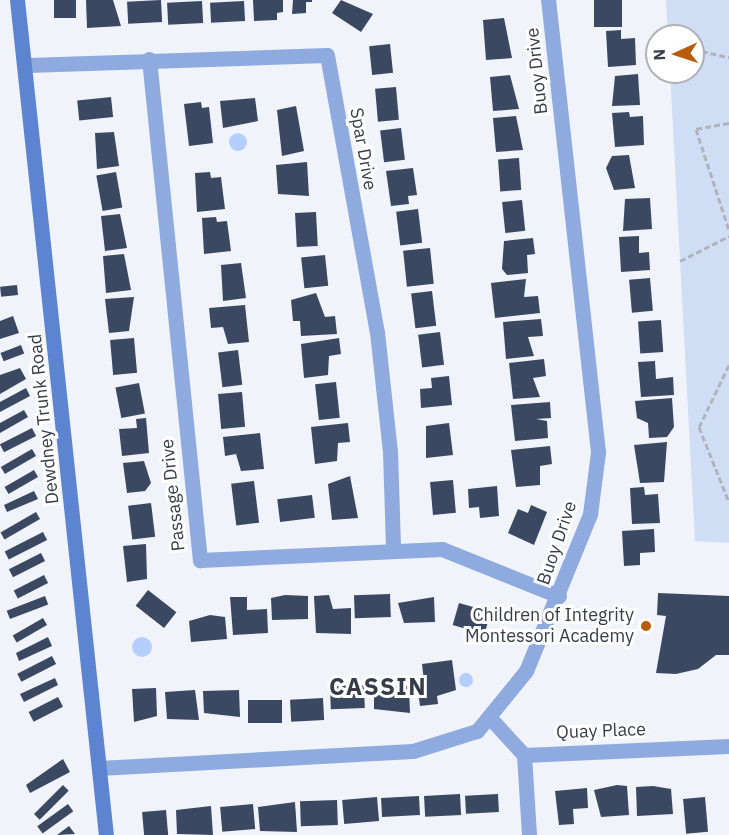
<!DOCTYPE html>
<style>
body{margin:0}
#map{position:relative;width:729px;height:835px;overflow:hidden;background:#f0f4fa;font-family:"IBM Plex Sans",sans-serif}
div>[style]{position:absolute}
.green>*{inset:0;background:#cfddf5}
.water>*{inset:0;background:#b4ceff}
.round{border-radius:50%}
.building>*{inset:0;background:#3a4862;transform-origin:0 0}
.path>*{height:3px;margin-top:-1.5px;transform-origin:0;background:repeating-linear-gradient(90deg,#afb4bc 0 6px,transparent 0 9px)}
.minor>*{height:15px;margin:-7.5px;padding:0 7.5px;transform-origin:7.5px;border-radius:7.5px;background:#8eaadf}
.secondary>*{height:15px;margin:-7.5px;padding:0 7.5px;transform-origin:7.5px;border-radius:7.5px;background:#5d84d1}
.dots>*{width:16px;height:16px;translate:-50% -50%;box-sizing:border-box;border:3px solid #fff;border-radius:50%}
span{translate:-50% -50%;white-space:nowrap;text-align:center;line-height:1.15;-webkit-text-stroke:6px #fff;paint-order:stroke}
.street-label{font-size:18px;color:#353c49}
.poi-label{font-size:18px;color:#353c49}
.right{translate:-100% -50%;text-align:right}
.district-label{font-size:24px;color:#353c49;font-weight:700;letter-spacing:1.5px}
.north{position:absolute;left:645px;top:24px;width:60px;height:60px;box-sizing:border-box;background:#fff;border:2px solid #aeb1b6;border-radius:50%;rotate:267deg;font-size:16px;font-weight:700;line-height:24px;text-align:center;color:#353c49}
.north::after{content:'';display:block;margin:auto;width:21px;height:27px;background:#b95c08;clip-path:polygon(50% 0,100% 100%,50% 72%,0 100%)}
</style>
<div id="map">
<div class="green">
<i style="clip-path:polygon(666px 0,729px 0,729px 543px,695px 541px,670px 72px,693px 72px,693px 36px,668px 36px)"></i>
</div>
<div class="water">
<i class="round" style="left:229px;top:133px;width:18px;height:18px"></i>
<i class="round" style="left:132px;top:637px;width:20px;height:20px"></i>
<i class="round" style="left:459px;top:673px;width:14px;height:14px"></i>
</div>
<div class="building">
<i style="left:54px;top:0;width:22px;height:18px"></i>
<i style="clip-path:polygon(86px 0,113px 0,121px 26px,87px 28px)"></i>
<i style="left:161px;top:0;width:22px;height:34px;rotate:87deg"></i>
<i style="clip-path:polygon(253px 0,283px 0,283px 12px,277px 13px,277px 20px,254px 21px)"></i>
<i style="clip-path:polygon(293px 0,312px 0,312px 2px,306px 2px,306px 13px,292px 14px)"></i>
<i style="clip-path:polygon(341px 0,373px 14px,361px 32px,332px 13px)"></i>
<i style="left:594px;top:0;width:28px;height:27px"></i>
<i style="left:202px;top:1px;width:22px;height:35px;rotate:87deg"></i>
<i style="left:244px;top:1px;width:20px;height:34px;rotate:87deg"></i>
<i style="clip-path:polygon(504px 18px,512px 58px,486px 60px,483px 20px)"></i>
<i style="clip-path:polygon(621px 30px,621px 39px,635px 38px,636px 65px,608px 67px,606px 31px)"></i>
<i style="left:390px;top:44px;width:29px;height:21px;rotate:84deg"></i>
<i style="clip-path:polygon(638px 74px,640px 105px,612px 106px,615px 76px)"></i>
<i style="clip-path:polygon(510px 75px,519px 109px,493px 111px,490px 77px)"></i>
<i style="left:396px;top:87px;width:33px;height:21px;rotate:85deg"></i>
<i style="left:111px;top:97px;width:20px;height:34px;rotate:84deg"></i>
<i style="clip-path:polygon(255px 98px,258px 121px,223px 128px,220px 101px)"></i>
<i style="clip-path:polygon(201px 102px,202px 108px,209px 107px,213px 143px,189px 146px,184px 104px)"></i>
<i style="clip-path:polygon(296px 106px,304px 151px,282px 156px,277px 110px)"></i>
<i style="clip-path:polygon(629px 112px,630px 117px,643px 116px,644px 145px,615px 147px,612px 113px)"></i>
<i style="clip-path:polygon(516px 116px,523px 150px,496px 152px,493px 118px)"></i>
<i style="left:401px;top:128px;width:32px;height:21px;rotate:83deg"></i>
<i style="clip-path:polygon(114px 132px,119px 166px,97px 169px,95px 133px)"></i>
<i style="clip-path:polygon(629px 155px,635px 188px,614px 190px,606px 168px,612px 156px)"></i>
<i style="left:519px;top:158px;width:32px;height:21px;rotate:86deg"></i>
<i style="clip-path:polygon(307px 162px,309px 196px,278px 194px,276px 165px)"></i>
<i style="clip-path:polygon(413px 168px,417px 195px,408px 196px,409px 204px,391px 206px,386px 171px)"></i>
<i style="left:116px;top:172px;width:36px;height:20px;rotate:80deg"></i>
<i style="clip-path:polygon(210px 172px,211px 178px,221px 177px,225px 209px,197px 212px,195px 173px)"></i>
<i style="clip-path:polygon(650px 198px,652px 229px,623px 231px,625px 199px)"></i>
<i style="left:522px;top:200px;width:31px;height:20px;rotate:84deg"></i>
<i style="left:418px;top:209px;width:34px;height:22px;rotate:83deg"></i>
<i style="left:316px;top:212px;width:34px;height:21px;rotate:87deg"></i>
<i style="clip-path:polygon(120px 214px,127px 248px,105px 251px,101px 216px)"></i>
<i style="clip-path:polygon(216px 217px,217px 222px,227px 221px,231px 251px,204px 254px,202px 218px)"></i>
<i style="clip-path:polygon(639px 236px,639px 253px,649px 252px,650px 270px,621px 272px,619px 237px)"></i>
<i style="clip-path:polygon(533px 238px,535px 254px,527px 255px,528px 273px,507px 275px,502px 269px,504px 241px)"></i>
<i style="left:430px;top:248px;width:36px;height:27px;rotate:84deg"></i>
<i style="clip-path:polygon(124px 254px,131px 290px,106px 293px,103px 256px)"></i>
<i style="left:325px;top:255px;width:31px;height:24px;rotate:84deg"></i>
<i style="clip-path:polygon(241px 263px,246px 298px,223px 301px,221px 265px)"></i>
<i style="left:650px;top:278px;width:33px;height:21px;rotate:85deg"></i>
<i style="clip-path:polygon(526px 279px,524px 297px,538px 296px,540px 313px,495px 318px,491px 283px)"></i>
<i style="left:17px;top:285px;width:10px;height:17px;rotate:84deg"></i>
<i style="left:432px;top:291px;width:35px;height:21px;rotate:83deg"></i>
<i style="clip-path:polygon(316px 293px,325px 317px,335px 316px,337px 334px,301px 336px,300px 321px,293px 321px,291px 300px)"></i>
<i style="clip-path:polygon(134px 297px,129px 331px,109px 333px,105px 299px)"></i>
<i style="clip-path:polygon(245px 305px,249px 342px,228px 344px,223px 327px,211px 328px,209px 308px)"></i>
<i style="clip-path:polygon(13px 316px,19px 333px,0 339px,0 321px)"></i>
<i style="clip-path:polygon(541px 319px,543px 336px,528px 337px,534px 356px,506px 359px,503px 322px)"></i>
<i style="left:661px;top:320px;width:32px;height:23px;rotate:86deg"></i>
<i style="left:440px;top:332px;width:33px;height:22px;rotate:83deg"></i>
<i style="left:134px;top:338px;width:35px;height:24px;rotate:85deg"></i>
<i style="clip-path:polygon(339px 338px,341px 354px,329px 356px,328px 375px,304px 378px,301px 344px)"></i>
<i style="left:21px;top:345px;width:9px;height:22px;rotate:69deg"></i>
<i style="left:238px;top:350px;width:35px;height:20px;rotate:83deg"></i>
<i style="clip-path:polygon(544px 359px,546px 376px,533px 378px,540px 397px,513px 399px,509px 363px)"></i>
<i style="clip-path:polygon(655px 361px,656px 379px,673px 377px,674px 395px,641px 397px,638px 362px)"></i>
<i style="clip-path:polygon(20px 368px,26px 379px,0 394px,0 375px)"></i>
<i style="clip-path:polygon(449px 376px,452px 405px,421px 408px,420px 389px,432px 388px,431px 378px)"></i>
<i style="left:336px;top:382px;width:36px;height:21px;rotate:84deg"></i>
<i style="left:139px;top:383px;width:31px;height:24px;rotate:79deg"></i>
<i style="clip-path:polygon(26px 388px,30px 396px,0 412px,0 402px)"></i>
<i style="left:242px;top:392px;width:35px;height:24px;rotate:85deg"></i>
<i style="clip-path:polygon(672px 398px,674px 427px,667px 437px,649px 438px,648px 423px,637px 418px,635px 401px)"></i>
<i style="clip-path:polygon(550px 402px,551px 418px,536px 419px,547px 421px,548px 438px,515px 441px,511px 405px)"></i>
<i style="clip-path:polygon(24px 410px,28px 417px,0 433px,0 423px)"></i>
<i style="clip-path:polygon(146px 418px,149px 453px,122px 456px,119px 429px,137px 428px,136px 419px)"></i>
<i style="clip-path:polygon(348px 423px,350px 442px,338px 443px,337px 461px,315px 464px,311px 427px)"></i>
<i style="clip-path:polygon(449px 423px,453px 455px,426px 458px,426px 426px)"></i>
<i style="left:32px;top:428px;width:9px;height:36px;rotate:63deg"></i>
<i style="clip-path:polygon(260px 433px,264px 469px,241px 471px,236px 454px,225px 456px,223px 437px)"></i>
<i style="clip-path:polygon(667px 442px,664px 482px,640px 483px,634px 445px)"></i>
<i style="clip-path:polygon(550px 446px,552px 464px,540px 466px,540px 485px,516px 487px,511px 450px)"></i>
<i style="left:32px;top:449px;width:8px;height:36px;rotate:60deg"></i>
<i style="clip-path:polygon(144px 461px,151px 483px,145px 491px,127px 493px,123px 463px)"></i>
<i style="left:34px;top:470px;width:8px;height:34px;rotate:60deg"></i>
<i style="clip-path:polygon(350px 476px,358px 518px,332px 520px,328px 484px)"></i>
<i style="left:453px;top:480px;width:33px;height:23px;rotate:85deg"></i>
<i style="left:254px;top:481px;width:42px;height:23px;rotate:83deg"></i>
<i style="clip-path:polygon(497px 486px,499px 516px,480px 518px,479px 507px,469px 508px,468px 489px)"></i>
<i style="clip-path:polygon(644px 487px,645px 495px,658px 494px,660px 523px,632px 524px,630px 488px)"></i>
<i style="clip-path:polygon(34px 491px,38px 499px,7px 512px,4px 505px)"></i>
<i style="left:312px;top:495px;width:23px;height:35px;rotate:83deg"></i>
<i style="left:151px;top:503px;width:34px;height:23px;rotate:83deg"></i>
<i style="clip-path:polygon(531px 505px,547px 512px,534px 545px,508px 533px,518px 509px,528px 513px)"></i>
<i style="left:36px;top:512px;width:8px;height:41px;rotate:60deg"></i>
<i style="clip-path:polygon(654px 529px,655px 552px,640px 553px,640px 565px,624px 566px,622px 531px)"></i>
<i style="left:43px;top:532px;width:9px;height:43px;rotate:63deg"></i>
<i style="clip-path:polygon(146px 544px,147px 579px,127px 582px,123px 546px)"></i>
<i style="left:41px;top:553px;width:9px;height:36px;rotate:63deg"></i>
<i style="left:44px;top:575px;width:9px;height:34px;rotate:63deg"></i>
<i style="left:148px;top:590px;width:36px;height:20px;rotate:38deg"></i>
<i style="clip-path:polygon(658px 593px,729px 596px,729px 655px,716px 655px,698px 669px,676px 674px,656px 673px,666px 616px,657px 615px)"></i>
<i style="left:390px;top:594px;width:23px;height:36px;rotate:88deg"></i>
<i style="clip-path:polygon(285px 595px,308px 596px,308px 619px,272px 620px,271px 598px)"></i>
<i style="clip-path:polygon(329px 595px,333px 609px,351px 608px,351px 634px,316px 633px,314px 596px)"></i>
<i style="left:45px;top:596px;width:9px;height:41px;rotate:69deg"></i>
<i style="clip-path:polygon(230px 597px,247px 597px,247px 610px,267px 609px,268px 633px,233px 635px)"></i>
<i style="clip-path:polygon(434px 597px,435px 622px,404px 623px,398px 603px)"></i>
<i style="left:459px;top:603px;width:33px;height:23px;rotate:16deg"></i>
<i style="clip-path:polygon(210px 615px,225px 617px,227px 639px,191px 642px,189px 621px)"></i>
<i style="left:43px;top:618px;width:8px;height:35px;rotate:60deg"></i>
<i style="clip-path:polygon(48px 637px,52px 646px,19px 661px,16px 653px)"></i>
<i style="left:52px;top:656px;width:9px;height:39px;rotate:63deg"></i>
<i style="clip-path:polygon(452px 660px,456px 690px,437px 696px,438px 704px,420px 706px,418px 691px,425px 690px,422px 664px)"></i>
<i style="clip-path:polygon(55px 678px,58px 685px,24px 702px,20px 694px)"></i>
<i style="left:364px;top:685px;width:23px;height:34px;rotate:88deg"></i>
<i style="clip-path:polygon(409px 686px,410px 713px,374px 709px,374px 687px)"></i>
<i style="clip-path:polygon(156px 688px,157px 716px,134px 722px,132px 689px)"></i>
<i style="clip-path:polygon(195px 690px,199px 720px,167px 719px,165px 692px)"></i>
<i style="clip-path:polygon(239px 690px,240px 717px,204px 713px,203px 691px)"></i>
<i style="left:58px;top:697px;width:11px;height:33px;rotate:63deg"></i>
<i style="left:323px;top:698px;width:22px;height:33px;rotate:87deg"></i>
<i style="left:282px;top:700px;width:23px;height:34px;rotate:90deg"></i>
<i style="clip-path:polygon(63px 759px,70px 772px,30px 793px,26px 785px)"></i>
<i style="left:63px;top:785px;width:8px;height:41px;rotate:45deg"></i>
<i style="clip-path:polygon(617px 785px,627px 786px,629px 815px,601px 817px,594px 790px)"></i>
<i style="clip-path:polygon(653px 786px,671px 789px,673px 814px,637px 816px,636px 787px)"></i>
<i style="clip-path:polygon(587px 788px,588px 808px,573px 809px,574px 824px,559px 825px,555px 791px)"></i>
<i style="left:460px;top:794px;width:21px;height:36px;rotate:87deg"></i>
<i style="left:498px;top:794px;width:18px;height:33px;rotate:87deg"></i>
<i style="left:419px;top:796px;width:19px;height:38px;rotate:87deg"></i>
<i style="left:377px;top:797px;width:24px;height:35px;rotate:85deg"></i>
<i style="left:705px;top:797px;width:35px;height:22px;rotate:85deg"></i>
<i style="left:337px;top:800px;width:25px;height:37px;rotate:88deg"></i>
<i style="clip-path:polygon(295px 802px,297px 832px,260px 831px,258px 807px)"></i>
<i style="left:68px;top:804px;width:9px;height:38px;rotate:54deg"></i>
<i style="left:253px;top:804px;width:25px;height:33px;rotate:85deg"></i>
<i style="clip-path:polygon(211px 806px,213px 835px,177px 834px,176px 810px)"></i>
<i style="left:166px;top:810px;width:25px;height:24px;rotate:85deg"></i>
<i style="clip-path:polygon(69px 826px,75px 834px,57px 835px)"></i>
</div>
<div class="path">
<i style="left:693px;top:49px;width:37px;rotate:13deg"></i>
<i style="left:729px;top:123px;width:34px;rotate:170deg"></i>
<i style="left:696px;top:129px;width:106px;rotate:71.9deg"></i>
<i style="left:680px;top:261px;width:55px;rotate:-27deg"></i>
<i style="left:729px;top:365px;width:69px;rotate:115.8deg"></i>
<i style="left:699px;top:427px;width:81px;rotate:68.2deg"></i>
</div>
<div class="minor">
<i style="left:149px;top:59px;width:504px;rotate:84.19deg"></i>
<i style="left:200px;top:560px;width:242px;rotate:-2.6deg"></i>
<i style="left:442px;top:549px;width:126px;rotate:21.9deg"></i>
<i style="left:28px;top:65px;width:299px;rotate:-1.9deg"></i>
<i style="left:327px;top:55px;width:281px;rotate:79.8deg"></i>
<i style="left:377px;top:332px;width:120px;rotate:83.8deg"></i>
<i style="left:390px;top:451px;width:96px;rotate:88.2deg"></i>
<i style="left:491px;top:719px;width:49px;rotate:47.5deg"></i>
<i style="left:524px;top:755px;width:205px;rotate:-2.5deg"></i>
<i style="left:524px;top:755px;width:80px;rotate:86.4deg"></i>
<i style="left:99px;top:768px;width:314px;rotate:-3.1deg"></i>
<i style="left:413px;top:751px;width:67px;rotate:-17.4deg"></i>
<i style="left:477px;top:731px;width:77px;rotate:-50.8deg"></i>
<i style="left:526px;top:671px;width:170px;rotate:-67.8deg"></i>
<i style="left:590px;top:514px;width:63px;rotate:-82.6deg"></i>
<i style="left:598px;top:452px;width:455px;rotate:-96.3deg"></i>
</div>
<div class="secondary">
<i style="left:17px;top:0;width:840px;rotate:83.92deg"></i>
</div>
<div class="dots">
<i style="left:646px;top:626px;background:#b95c08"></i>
</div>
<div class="street-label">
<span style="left:537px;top:71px;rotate:-96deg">Buoy Drive</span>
<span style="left:363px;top:149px;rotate:80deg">Spar Drive</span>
<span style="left:44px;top:419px;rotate:-96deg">Dewdney Trunk Road</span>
<span style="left:173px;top:495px;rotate:-96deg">Passage Drive</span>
<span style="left:557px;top:543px;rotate:-71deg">Buoy Drive</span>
<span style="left:601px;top:731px;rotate:-2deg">Quay Place</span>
</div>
<div class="poi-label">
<span class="right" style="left:634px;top:626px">Children of Integrity<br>Montessori Academy</span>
</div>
<div class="district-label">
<span style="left:378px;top:687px">CASSIN</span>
</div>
<div class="north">N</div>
</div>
